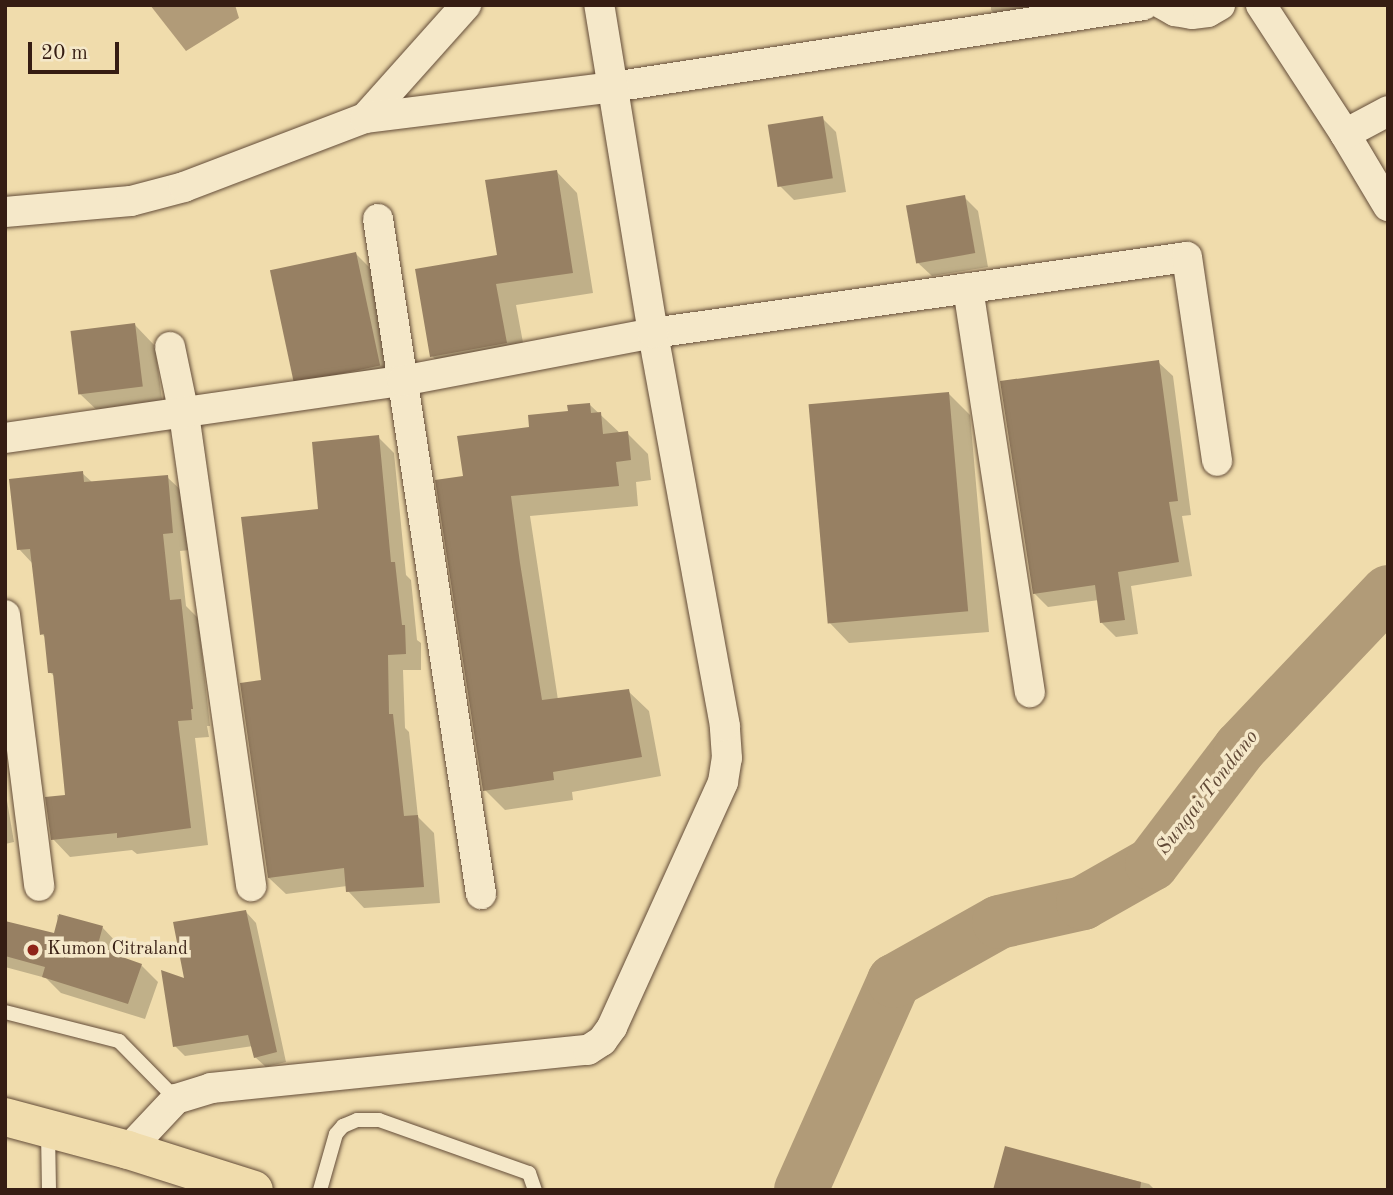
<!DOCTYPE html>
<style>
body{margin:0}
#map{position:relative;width:1393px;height:1195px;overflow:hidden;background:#f0dcac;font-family:"Old Standard TT",serif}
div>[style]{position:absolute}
.water>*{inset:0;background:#b19b78}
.shadow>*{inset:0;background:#0003}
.river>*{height:54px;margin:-27px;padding:0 27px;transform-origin:27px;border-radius:27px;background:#b19b78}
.building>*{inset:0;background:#978063;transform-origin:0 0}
.roads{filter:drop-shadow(0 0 2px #644d39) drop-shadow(0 0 2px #644d39)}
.lane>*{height:14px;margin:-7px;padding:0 7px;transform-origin:7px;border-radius:7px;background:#f5e8c9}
.street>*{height:30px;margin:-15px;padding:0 15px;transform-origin:15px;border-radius:15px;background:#f5e8c9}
.highway>*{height:38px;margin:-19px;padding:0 19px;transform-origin:19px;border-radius:19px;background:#f0dcac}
.dots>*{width:19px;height:19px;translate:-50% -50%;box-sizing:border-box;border:4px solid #f5e8c9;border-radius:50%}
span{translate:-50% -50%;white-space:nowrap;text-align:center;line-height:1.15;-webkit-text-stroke:7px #f5e8c9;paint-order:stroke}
.poi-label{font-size:19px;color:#361d13}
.left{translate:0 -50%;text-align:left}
.water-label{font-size:21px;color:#614936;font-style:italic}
.frame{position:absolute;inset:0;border:7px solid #361d13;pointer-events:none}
.scale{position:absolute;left:28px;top:42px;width:91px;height:32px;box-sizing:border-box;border:4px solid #361d13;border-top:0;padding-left:9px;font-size:21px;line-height:24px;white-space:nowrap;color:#361d13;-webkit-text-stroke:5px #f5e8c9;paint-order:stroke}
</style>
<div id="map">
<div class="water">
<i style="clip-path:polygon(150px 5px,235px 5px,239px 18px,186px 51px)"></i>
</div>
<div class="shadow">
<i style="clip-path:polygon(991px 5px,1102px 5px,1013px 32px,991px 10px)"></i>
<i style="clip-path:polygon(822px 118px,836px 132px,846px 192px,794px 200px,780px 186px)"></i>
<i style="clip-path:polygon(556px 171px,577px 193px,593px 293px,516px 305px,527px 364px,453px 377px,432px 356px)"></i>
<i style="clip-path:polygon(964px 197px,978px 211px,988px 267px,932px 276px,917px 262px)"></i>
<i style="clip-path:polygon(356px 254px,377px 275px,401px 387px,316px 399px,295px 378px)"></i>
<i style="clip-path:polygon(134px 324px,155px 346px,163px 407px,101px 414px,79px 393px)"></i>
<i style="clip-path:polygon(1158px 362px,1173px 376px,1191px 515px,1182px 516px,1192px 576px,1131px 586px,1138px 634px,1116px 637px,1102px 623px,1099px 600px,1048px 607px,1034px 593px)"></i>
<i style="clip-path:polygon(949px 394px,970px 415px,989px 632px,849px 643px,828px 621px)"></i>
<i style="clip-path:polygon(590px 405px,621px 434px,627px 433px,648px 454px,651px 480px,636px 482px,638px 506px,530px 516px,558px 700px,628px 691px,649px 711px,661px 776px,572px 792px,573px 800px,505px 810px,485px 790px,465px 478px,531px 428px)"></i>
<i style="clip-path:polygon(378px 437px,394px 453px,406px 575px,411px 580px,417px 640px,421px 643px,421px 670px,403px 670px,405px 728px,409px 732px,418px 817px,434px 833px,440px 903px,364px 908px,348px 891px,347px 886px,286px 894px,269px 878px,263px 682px,320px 511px)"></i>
<i style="clip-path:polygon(82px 473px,93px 483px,167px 477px,185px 494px,190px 550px,180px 551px,186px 606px,198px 618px,210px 726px,207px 726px,209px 737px,195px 738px,208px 845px,137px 854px,132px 850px,70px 857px,53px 839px,67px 797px,55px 677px,50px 672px,46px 638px,42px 634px,33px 564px,19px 549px)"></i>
<i style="clip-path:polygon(5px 789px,14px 842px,5px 844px)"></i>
<i style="clip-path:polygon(246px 912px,256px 923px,286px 1062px,266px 1067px,255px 1057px,253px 1046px,185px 1056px,175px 1046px)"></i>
<i style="clip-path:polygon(57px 915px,102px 927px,118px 944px,115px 956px,141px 965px,158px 982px,145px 1019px,61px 993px,46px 978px,5px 967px,5px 923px,61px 946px)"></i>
<i style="clip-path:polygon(1006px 1148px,1149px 1184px,1155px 1190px,994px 1190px)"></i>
</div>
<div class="river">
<i style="left:801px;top:1190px;width:229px;rotate:-66deg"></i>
<i style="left:894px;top:981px;width:120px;rotate:-29.3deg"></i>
<i style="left:999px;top:922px;width:86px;rotate:-12.7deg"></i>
<i style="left:1083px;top:903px;width:79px;rotate:-29.5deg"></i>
<i style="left:1152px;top:864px;width:146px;rotate:-52.8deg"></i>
<i style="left:1240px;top:748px;width:215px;rotate:-46.5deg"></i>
</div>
<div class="building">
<i style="left:823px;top:116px;width:63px;height:56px;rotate:81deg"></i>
<i style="clip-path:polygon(557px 170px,573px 273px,496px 284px,507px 343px,430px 357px,415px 269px,497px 255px,485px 180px)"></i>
<i style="left:965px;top:195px;width:59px;height:60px;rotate:80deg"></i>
<i style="left:356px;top:252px;width:116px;height:88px;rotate:78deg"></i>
<i style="left:135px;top:323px;width:64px;height:65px;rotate:83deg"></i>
<i style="clip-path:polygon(1159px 360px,1178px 501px,1169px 502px,1179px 562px,1118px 572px,1125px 620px,1100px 623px,1095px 585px,1033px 594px,1000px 381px)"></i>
<i style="left:949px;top:392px;width:220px;height:141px;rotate:85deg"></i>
<i style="clip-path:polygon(590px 403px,591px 413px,601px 412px,603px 434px,628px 431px,631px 460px,616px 462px,619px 486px,511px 496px,520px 563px,542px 700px,629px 689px,642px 757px,553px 772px,554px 780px,483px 791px,435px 480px,463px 476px,457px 436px,529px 427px,528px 415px,568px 411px,567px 405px)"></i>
<i style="clip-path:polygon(379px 435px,391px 562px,395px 562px,402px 625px,405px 625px,406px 654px,388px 655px,389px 714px,393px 714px,404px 816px,418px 815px,424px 887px,346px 892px,344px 868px,268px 878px,240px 683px,261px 680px,241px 517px,318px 509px,312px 442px)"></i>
<i style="clip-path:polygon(83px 471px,84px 482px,168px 475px,173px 533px,163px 534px,170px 600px,181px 599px,193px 709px,191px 709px,192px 720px,178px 721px,191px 828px,117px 838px,117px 833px,51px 840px,45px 797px,65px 795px,53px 673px,48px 673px,44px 634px,40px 635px,30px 549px,17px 550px,9px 479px)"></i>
<i style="clip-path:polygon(246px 910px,277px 1052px,254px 1058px,248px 1035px,173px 1047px,161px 970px,184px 978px,173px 922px)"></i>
<i style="clip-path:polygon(59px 914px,103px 926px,97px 948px,142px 964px,128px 1004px,42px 977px,45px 967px,5px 956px,5px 921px,54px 933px)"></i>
<i style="clip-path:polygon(1005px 1146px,1141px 1182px,1140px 1190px,993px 1190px)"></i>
</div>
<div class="roads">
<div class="lane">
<i style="left:5px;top:1012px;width:118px;rotate:14.3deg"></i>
<i style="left:119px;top:1041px;width:81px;rotate:45.5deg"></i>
<i style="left:48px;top:1132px;width:58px;rotate:89deg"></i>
<i style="left:320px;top:1190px;width:58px;rotate:-74.1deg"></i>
<i style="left:336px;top:1134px;width:11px;rotate:-49deg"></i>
<i style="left:343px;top:1126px;width:15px;rotate:-23deg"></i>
<i style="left:357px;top:1120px;width:22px"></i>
<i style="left:379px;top:1120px;width:159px;rotate:19.5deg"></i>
<i style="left:529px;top:1173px;width:18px;rotate:71deg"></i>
</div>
<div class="street">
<i style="left:1164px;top:5px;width:13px;rotate:29deg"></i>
<i style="left:1175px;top:11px;width:17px;rotate:10deg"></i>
<i style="left:1192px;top:14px;width:16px;rotate:-7deg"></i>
<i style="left:1208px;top:12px;width:14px;rotate:-30deg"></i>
<i style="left:1261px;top:5px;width:154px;rotate:56.9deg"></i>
<i style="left:1345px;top:134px;width:84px;rotate:59.2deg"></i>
<i style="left:365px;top:118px;width:152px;rotate:-48.2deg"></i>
<i style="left:1345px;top:134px;width:49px;rotate:-28.1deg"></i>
<i style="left:5px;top:212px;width:126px;rotate:-5deg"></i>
<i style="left:131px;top:201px;width:55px;rotate:-14.8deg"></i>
<i style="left:184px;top:187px;width:194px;rotate:-20.9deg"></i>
<i style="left:365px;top:118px;width:250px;rotate:-7.1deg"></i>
<i style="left:613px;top:87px;width:537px;rotate:-8.78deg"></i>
<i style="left:378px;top:219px;width:683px;rotate:81.32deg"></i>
<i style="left:968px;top:288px;width:409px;rotate:81.3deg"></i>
<i style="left:170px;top:347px;width:68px;rotate:78.2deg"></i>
<i style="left:184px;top:414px;width:477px;rotate:81.9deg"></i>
<i style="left:5px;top:438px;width:401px;rotate:-8.2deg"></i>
<i style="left:402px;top:381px;width:256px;rotate:-10.8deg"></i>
<i style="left:653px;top:333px;width:539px;rotate:-8.1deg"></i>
<i style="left:1187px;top:257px;width:206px;rotate:81.6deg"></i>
<i style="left:5px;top:615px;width:273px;rotate:82.8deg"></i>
<i style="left:128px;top:1150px;width:70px;rotate:-46.7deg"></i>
<i style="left:176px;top:1099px;width:37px;rotate:-17deg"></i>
<i style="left:211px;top:1088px;width:379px;rotate:-5.8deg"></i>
<i style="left:588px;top:1050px;width:17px;rotate:-33deg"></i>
<i style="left:602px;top:1041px;width:17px;rotate:-54deg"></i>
<i style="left:612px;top:1027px;width:269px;rotate:-65.6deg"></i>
<i style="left:723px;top:782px;width:24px;rotate:-81deg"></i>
<i style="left:727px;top:758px;width:32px;rotate:-94deg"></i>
<i style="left:725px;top:726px;width:400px;rotate:-100.4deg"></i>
<i style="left:653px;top:333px;width:332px;rotate:-99.3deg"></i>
</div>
<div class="highway">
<i style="left:5px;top:1117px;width:127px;rotate:15deg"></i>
<i style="left:128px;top:1150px;width:132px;rotate:17.6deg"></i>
</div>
</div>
<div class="dots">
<i style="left:33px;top:950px;background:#8f2418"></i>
</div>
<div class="poi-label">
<span class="left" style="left:47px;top:950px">Kumon Citraland</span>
</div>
<div class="water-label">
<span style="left:1208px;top:793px;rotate:-52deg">Sungai Tondano</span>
</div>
<div class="frame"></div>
<div class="scale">20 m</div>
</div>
